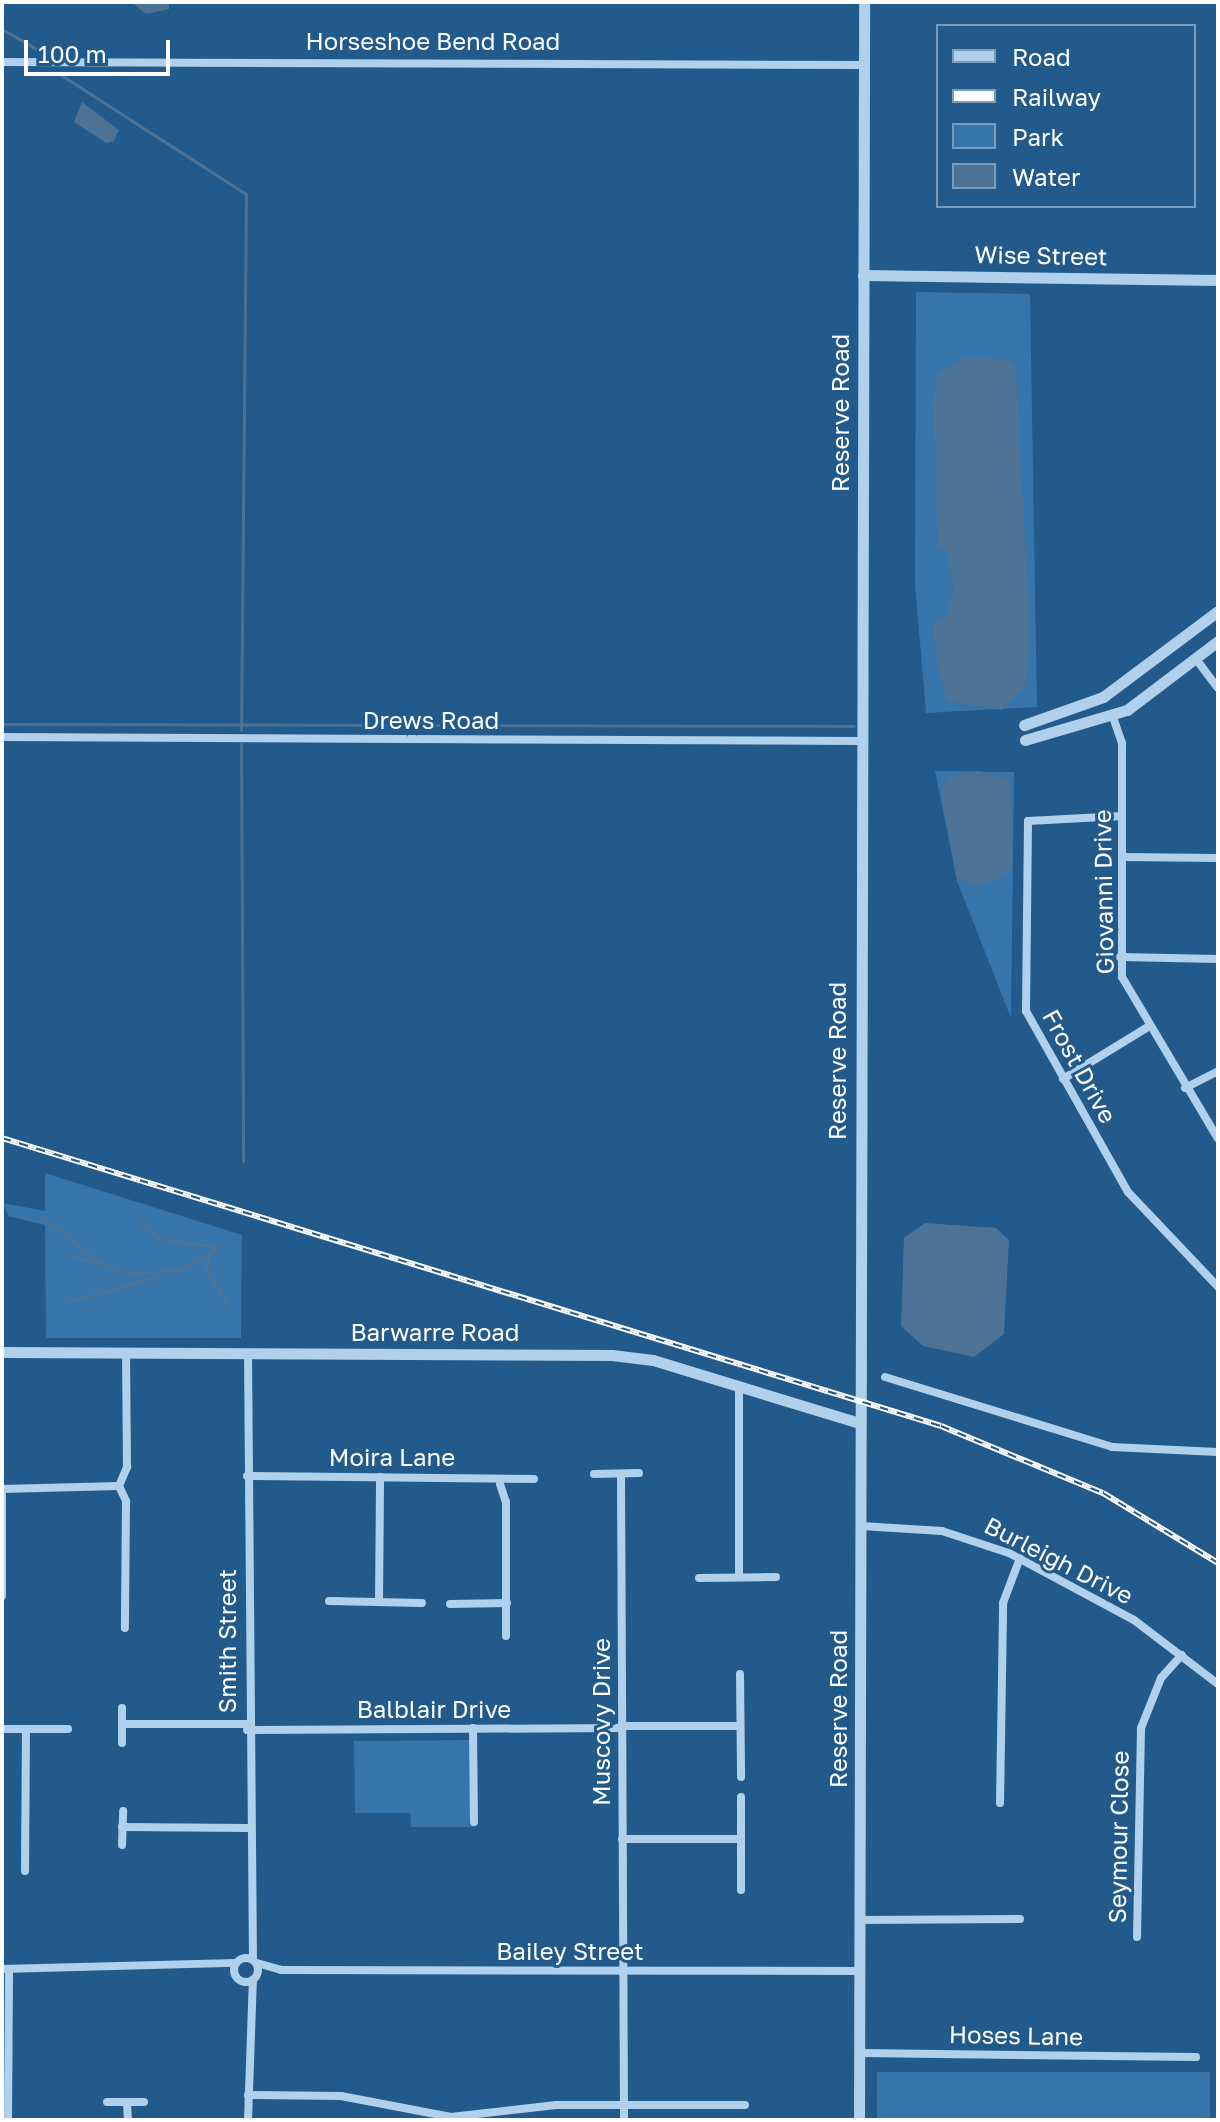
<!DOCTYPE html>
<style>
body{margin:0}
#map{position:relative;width:1220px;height:2122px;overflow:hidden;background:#225a8c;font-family:"Golos Text",sans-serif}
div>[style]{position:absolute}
.green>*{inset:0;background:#3674a9;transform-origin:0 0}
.water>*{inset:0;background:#4c7396}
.stream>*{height:3px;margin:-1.5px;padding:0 1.5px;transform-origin:1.5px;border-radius:1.5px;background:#4c7396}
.minor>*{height:8px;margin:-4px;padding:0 4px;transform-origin:4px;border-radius:4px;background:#b0d0eb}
.minor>.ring{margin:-4px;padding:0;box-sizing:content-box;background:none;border:8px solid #b0d0eb;border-radius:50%}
.tertiary>*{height:11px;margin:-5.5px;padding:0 5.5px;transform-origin:5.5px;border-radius:5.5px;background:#b0d0eb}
.rail>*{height:6px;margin-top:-3px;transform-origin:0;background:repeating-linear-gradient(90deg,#225a8c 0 9px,#fff 0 18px);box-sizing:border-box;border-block:2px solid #fff}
span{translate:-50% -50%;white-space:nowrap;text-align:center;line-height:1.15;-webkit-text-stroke:6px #225a8c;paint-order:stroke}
.street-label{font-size:24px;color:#fff}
.frame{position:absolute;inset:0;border:4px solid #fff;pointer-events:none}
.legend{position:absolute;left:936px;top:24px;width:260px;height:184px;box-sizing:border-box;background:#225a8c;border:2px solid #7a9cba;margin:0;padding:10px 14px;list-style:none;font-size:24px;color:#fff}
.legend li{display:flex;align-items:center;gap:16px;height:40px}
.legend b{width:40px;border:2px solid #7a9cba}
.scale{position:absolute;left:24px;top:40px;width:146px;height:36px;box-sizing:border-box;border:4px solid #fff;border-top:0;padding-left:10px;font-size:24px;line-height:28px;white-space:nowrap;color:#fff;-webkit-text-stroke:6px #225a8c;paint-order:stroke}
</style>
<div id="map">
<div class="green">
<i style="clip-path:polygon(916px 292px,1030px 294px,1037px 707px,926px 713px,915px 584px)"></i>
<i style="clip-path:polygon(935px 771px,1014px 772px,1011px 1018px,957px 881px)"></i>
<i style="clip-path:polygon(45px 1173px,242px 1235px,241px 1338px,46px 1338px,45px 1225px,8px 1216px,3px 1203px,45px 1211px)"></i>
<i style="clip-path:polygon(473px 1740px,475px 1827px,411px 1827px,410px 1813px,355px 1813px,354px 1741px)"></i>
<i style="left:877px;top:2072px;width:333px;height:48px"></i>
</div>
<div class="water">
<i style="clip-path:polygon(131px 2px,169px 2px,169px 9px,146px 14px)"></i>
<i style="clip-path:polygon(82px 102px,119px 130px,114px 141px,106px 143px,74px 122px)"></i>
<i style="clip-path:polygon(965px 357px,1003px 359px,1014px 365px,1017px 387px,1030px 640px,1025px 686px,1001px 710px,947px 701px,936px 659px,933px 623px,944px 619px,954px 590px,947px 551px,938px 547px,933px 400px,938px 374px)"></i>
<i style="clip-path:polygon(977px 771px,1010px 779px,1012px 865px,1008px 875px,976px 887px,956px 876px,941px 789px,951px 776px)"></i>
<i style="clip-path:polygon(925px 1223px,996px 1228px,1009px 1240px,1004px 1334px,974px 1357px,923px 1346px,901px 1326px,904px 1238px)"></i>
</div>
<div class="stream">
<i style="left:2px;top:29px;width:50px;rotate:30.2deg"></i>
<i style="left:58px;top:73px;width:224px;rotate:32.8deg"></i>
<i style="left:246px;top:194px;width:536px;rotate:90.53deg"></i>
<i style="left:2px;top:724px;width:852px;rotate:0.13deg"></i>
<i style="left:241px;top:744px;width:417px;rotate:89.7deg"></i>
<i style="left:42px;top:1217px;width:81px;rotate:37.4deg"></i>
<i style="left:106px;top:1266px;width:24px;rotate:17deg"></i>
<i style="left:129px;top:1273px;width:53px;rotate:-3.2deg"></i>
<i style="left:182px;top:1270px;width:44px;rotate:-31.9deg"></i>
<i style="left:139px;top:1221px;width:27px;rotate:42deg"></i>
<i style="left:159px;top:1239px;width:61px;rotate:7.6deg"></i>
<i style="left:69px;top:1256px;width:33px;rotate:14deg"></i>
<i style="left:208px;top:1257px;width:13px;rotate:94deg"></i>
<i style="left:207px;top:1270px;width:42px;rotate:59.7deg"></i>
<i style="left:68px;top:1302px;width:91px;rotate:-15.9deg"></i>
</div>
<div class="minor">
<i style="left:2px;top:62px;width:861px;rotate:0.2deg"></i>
<i style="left:1196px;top:659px;width:36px;rotate:53deg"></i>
<i style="left:1113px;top:717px;width:28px;rotate:71deg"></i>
<i style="left:1122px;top:743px;width:234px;rotate:90deg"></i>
<i style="left:1122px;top:977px;width:188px;rotate:59.3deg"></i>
<i style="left:2px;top:737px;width:858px;rotate:0.27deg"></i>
<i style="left:1122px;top:816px;width:94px;rotate:177deg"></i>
<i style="left:1028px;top:821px;width:190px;rotate:90.6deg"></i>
<i style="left:1026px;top:1011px;width:208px;rotate:60.6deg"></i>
<i style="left:1128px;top:1192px;width:131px;rotate:46.5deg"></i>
<i style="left:1122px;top:857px;width:96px;rotate:0.6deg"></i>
<i style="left:1120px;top:957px;width:98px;rotate:1.2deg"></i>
<i style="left:1063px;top:1079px;width:100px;rotate:-31.5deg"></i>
<i style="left:1185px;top:1088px;width:37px;rotate:-27deg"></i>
<i style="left:248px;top:1353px;width:606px;rotate:89.53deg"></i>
<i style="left:885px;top:1377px;width:238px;rotate:17.1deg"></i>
<i style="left:1112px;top:1447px;width:106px;rotate:2.7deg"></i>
<i style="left:594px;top:1474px;width:45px;rotate:-1.3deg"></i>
<i style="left:621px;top:1474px;width:646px;rotate:89.73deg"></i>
<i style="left:247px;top:1476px;width:287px;rotate:0.6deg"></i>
<i style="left:500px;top:1484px;width:19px;rotate:72deg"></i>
<i style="left:506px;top:1502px;width:134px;rotate:90deg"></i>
<i style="left:119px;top:1486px;width:17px;rotate:65deg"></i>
<i style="left:126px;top:1501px;width:127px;rotate:90.5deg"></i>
<i style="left:2px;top:1489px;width:117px;rotate:-1.5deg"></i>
<i style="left:119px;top:1486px;width:21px;rotate:-67deg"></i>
<i style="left:127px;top:1467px;width:114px;rotate:-90.5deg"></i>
<i style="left:861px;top:1526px;width:81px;rotate:3.5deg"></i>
<i style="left:942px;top:1531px;width:71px;rotate:18.2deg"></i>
<i style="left:1009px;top:1553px;width:142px;rotate:28.2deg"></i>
<i style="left:1134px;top:1620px;width:106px;rotate:37.3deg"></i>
<i style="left:739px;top:1577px;width:190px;rotate:-90deg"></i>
<i style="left:699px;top:1578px;width:77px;rotate:-0.7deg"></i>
<i style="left:2px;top:1596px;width:107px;rotate:-90deg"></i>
<i style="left:329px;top:1601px;width:93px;rotate:1.2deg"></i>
<i style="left:379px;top:1602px;width:125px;rotate:-89.5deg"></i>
<i style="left:450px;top:1604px;width:57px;rotate:-1deg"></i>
<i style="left:740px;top:1674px;width:103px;rotate:89.4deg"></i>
<i style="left:122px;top:1724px;width:125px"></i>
<i style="left:621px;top:1726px;width:119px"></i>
<i style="left:473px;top:1728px;width:94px;rotate:89.4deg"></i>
<i style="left:2px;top:1729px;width:66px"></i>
<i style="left:247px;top:1730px;width:374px;rotate:-0.3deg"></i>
<i style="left:122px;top:1743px;width:35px;rotate:-90deg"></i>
<i style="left:741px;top:1797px;width:93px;rotate:90deg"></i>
<i style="left:1000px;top:1803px;width:200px;rotate:-89.1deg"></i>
<i style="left:1003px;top:1603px;width:48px;rotate:-69.3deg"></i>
<i style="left:122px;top:1827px;width:125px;rotate:0.5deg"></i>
<i style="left:622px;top:1839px;width:119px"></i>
<i style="left:122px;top:1845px;width:34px;rotate:-88deg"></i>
<i style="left:25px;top:1871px;width:142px;rotate:-89.6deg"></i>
<i style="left:860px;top:1920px;width:160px;rotate:-0.4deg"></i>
<i style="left:1137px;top:1937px;width:209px;rotate:-88.9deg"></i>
<i style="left:1141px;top:1728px;width:54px;rotate:-68.2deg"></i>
<i style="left:1161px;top:1678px;width:31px;rotate:-48deg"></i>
<i class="ring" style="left:234px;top:1958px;width:16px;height:16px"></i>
<i style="left:257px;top:1963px;width:25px;rotate:16deg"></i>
<i style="left:281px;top:1970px;width:578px;rotate:0.1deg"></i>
<i style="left:2px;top:1969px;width:234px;rotate:-1.5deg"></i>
<i style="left:859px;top:2053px;width:337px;rotate:0.7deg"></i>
<i style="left:248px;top:2095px;width:93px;rotate:0.6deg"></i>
<i style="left:341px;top:2096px;width:112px;rotate:10.8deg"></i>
<i style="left:451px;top:2117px;width:106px;rotate:-6.5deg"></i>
<i style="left:556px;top:2105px;width:189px"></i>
<i style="left:107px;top:2102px;width:37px"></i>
<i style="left:127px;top:2102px;width:18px;rotate:87deg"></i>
<i style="left:8px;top:2120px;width:151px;rotate:-89.6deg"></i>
<i style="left:248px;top:2120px;width:140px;rotate:-88deg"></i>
</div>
<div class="tertiary">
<i style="left:863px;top:275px;width:355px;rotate:0.8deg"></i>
<i style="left:1024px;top:725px;width:84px;rotate:-19.5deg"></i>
<i style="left:1103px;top:697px;width:144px;rotate:-36.8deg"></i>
<i style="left:1025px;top:740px;width:106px;rotate:-16.4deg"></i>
<i style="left:1127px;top:710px;width:114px;rotate:-37.2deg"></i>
<i style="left:2px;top:1352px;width:610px;rotate:0.28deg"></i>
<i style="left:612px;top:1355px;width:41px;rotate:7deg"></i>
<i style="left:653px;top:1360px;width:215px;rotate:17deg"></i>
<i style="left:859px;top:2120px;width:2118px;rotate:-89.86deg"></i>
</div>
<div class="rail">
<i style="left:2px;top:1138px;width:982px;rotate:17.05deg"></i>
<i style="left:941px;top:1426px;width:175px;rotate:22.5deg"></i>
<i style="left:1103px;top:1493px;width:135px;rotate:31.3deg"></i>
</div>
<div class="street-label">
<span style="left:433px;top:41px">Horseshoe Bend Road</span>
<span style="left:1041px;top:255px;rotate:1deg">Wise Street</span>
<span style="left:840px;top:413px;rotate:-90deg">Reserve Road</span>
<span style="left:431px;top:720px">Drews Road</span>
<span style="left:1103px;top:892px;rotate:-91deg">Giovanni Drive</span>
<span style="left:837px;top:1061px;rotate:-90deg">Reserve Road</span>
<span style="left:1080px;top:1066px;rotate:61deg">Frost Drive</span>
<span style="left:435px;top:1332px">Barwarre Road</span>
<span style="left:392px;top:1457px">Moira Lane</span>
<span style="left:1059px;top:1560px;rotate:27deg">Burleigh Drive</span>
<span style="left:227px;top:1641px;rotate:-90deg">Smith Street</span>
<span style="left:434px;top:1709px">Balblair Drive</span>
<span style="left:838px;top:1709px;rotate:-90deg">Reserve Road</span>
<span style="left:601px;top:1722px;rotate:-90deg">Muscovy Drive</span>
<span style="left:1118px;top:1837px;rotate:-89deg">Seymour Close</span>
<span style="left:570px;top:1951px">Bailey Street</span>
<span style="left:1016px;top:2035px;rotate:1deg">Hoses Lane</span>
</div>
<div class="frame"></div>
<ul class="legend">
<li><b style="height:10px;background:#b0d0eb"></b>Road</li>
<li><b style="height:10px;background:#fff"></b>Railway</li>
<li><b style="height:22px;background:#3674a9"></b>Park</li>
<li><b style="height:22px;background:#4c7396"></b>Water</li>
</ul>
<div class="scale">100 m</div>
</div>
